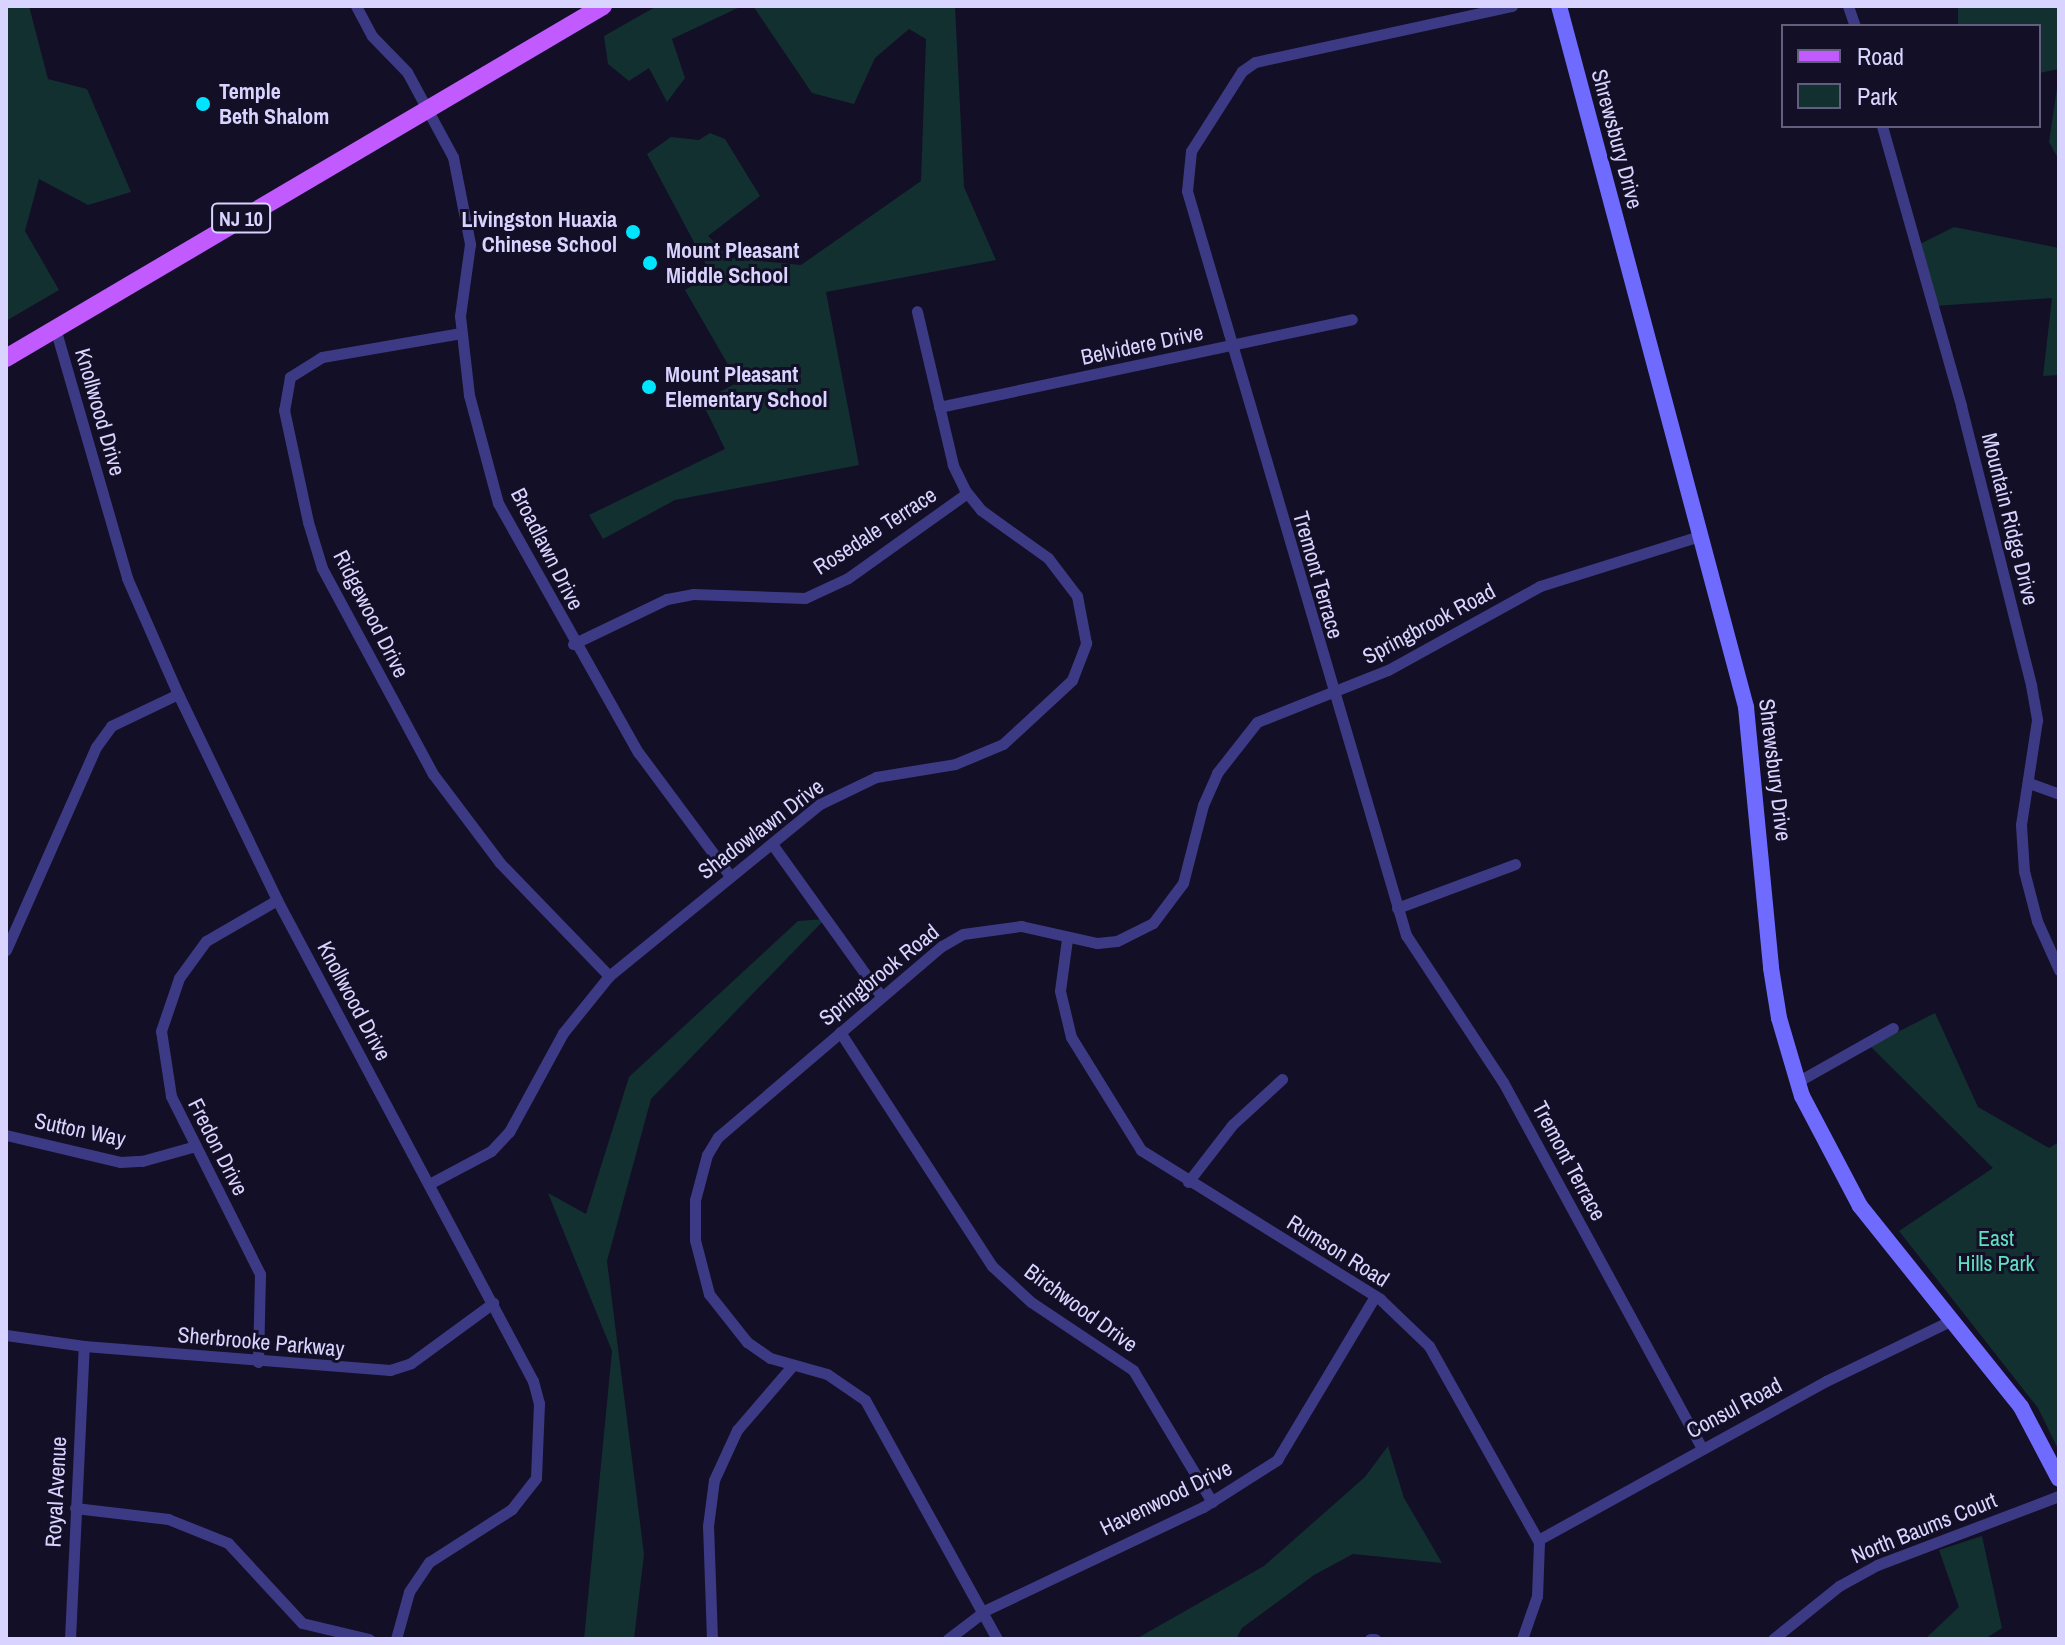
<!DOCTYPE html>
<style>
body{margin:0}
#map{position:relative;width:2065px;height:1645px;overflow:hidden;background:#130f26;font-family:"Archivo Narrow",sans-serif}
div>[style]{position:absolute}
.green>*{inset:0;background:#12302f}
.street>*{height:11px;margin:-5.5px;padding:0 5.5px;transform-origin:5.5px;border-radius:5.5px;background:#3d3a85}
.secondary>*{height:16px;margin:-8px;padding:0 8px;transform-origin:8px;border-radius:8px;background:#6f6bff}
.primary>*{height:18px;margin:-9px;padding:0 9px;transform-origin:9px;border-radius:9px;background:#c25bff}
.dots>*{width:22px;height:22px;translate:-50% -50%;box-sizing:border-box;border:4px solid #130f26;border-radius:50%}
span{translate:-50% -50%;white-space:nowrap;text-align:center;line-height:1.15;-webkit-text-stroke:6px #130f26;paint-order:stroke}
.shield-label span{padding:2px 6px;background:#130f26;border:2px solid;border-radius:6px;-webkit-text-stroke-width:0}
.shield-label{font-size:20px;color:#d9d4ff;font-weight:700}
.poi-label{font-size:22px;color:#d9d4ff;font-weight:700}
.left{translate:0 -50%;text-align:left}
.right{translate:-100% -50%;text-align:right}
.street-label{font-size:22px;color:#d9d4ff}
.park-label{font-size:22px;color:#5fe0c0}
.frame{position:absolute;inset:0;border:8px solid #d9d4ff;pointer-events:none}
.legend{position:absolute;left:1781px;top:24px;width:260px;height:104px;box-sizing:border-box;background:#130f26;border:2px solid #625e7d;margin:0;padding:10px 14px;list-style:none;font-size:24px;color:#d9d4ff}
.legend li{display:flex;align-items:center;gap:16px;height:40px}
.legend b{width:40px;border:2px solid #625e7d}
</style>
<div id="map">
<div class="green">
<i style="clip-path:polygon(6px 6px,29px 6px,48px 79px,87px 89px,131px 192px,88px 205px,39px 179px,25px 231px,59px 290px,6px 321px)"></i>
<i style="clip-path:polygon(657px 6px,742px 6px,672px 39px,685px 78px,667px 102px,649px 68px,629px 81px,608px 64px,604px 36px)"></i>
<i style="clip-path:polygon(753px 6px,955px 6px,964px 187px,996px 260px,826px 292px,859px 465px,675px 500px,603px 539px,589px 515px,725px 449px,702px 402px,738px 382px,685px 290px,711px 274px,647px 154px,671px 137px,699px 140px,710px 133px,725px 139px,760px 196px,708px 236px,730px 258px,801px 265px,921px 181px,926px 39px,909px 29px,875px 58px,854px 104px,812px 93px)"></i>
<i style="clip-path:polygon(1958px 6px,2059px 6px,2059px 69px,2039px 73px,2039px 26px,1958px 26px)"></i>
<i style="clip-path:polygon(2059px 75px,2059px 160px,2049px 142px)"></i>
<i style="clip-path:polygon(1954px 227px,2059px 248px,2059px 375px,2043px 376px,2052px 298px,1934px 306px,1918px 245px)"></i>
<i style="clip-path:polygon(825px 919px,651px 1099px,607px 1261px,644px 1554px,634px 1639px,584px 1639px,612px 1351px,548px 1193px,586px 1214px,629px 1077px,798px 921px)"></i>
<i style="clip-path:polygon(1935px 1013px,1978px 1107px,2049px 1148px,2059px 1142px,2059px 1451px,2038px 1408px,1899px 1231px,1993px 1168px,1870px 1046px)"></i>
<i style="clip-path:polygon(1388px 1446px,1404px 1498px,1442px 1563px,1353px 1554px,1314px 1575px,1242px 1628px,1236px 1639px,1136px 1639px,1264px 1566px,1365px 1477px)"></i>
<i style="clip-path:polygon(1982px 1536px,2002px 1628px,1985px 1639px,1925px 1639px,1959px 1607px,1939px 1550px)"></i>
</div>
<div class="street">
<i style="left:356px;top:6px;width:34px;rotate:62deg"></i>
<i style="left:372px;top:36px;width:50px;rotate:45.8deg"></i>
<i style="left:407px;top:72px;width:97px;rotate:61.6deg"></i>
<i style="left:453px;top:157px;width:89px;rotate:78.9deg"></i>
<i style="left:470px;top:244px;width:73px;rotate:97.9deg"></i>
<i style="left:460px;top:316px;width:80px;rotate:83.5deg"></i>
<i style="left:469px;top:395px;width:112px;rotate:75deg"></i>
<i style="left:498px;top:503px;width:286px;rotate:60.7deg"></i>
<i style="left:638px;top:752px;width:154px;rotate:53.4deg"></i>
<i style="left:1512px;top:6px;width:263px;rotate:167.7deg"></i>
<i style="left:1255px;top:62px;width:16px;rotate:145deg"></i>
<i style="left:1242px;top:71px;width:95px;rotate:122.5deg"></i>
<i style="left:1191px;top:151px;width:40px;rotate:95.7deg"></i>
<i style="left:1187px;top:191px;width:776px;rotate:73.6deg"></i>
<i style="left:1406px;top:935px;width:176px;rotate:56.6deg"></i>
<i style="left:1503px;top:1082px;width:417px;rotate:61.5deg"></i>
<i style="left:1848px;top:6px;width:21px;rotate:71deg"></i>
<i style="left:1882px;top:126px;width:291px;rotate:74.2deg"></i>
<i style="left:1961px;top:406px;width:288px;rotate:75.9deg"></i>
<i style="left:2031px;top:685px;width:36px;rotate:80deg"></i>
<i style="left:2037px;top:720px;width:106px;rotate:98.7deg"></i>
<i style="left:2021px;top:825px;width:46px;rotate:86.3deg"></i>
<i style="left:2024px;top:871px;width:52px;rotate:75.4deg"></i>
<i style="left:2037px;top:921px;width:54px;rotate:65.8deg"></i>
<i style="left:55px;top:328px;width:260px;rotate:73.9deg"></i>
<i style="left:127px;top:578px;width:127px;rotate:66.3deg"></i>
<i style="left:178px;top:694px;width:229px;rotate:64.3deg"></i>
<i style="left:277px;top:900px;width:545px;rotate:61.98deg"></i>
<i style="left:533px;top:1381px;width:23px;rotate:75deg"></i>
<i style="left:539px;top:1403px;width:75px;rotate:92.3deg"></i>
<i style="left:536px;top:1478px;width:39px;rotate:128deg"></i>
<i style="left:512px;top:1509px;width:98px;rotate:147.4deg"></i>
<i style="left:429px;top:1562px;width:36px;rotate:124deg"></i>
<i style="left:409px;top:1592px;width:49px;rotate:105.5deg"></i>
<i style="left:461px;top:333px;width:141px;rotate:170.2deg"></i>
<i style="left:322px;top:357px;width:38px;rotate:148deg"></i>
<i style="left:290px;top:377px;width:34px;rotate:100deg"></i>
<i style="left:284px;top:410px;width:115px;rotate:77.9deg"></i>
<i style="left:308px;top:522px;width:48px;rotate:73.1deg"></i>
<i style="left:322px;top:568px;width:234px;rotate:61.7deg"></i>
<i style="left:433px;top:774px;width:111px;rotate:53deg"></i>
<i style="left:500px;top:863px;width:157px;rotate:46deg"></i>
<i style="left:939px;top:407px;width:422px;rotate:-12deg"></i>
<i style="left:573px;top:644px;width:104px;rotate:-25.6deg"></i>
<i style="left:667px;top:599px;width:26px;rotate:-11deg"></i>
<i style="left:693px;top:594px;width:112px;rotate:2deg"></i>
<i style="left:805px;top:598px;width:47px;rotate:-24.9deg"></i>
<i style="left:848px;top:578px;width:146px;rotate:-35.5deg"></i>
<i style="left:2029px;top:783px;width:32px;rotate:20deg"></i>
<i style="left:772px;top:844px;width:188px;rotate:54.3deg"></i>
<i style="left:1397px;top:908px;width:126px;rotate:-20.4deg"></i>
<i style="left:1067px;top:939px;width:52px;rotate:97.7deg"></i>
<i style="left:1060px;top:991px;width:47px;rotate:76.6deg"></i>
<i style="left:1071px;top:1037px;width:133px;rotate:58.2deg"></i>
<i style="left:1141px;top:1150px;width:282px;rotate:31.9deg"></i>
<i style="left:1380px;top:1299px;width:68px;rotate:43.8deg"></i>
<i style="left:1429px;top:1346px;width:225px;rotate:60.7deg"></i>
<i style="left:1539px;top:1542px;width:54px;rotate:92.1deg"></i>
<i style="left:1537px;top:1596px;width:46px;rotate:109.2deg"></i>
<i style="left:6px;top:950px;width:222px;rotate:-66.1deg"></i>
<i style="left:96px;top:747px;width:26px;rotate:-54deg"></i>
<i style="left:111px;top:726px;width:74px;rotate:-25.5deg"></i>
<i style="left:840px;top:1032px;width:279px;rotate:57deg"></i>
<i style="left:992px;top:1266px;width:53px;rotate:42.7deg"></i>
<i style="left:1031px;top:1302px;width:123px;rotate:33.7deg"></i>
<i style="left:1133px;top:1370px;width:154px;rotate:59.1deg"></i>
<i style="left:1797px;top:1082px;width:110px;rotate:-29.4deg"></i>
<i style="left:6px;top:1135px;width:117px;rotate:13.3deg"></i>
<i style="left:120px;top:1162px;width:22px;rotate:-3deg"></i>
<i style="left:142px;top:1161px;width:52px;rotate:-15.6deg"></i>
<i style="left:1188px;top:1182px;width:72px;rotate:-52.3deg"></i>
<i style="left:1232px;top:1125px;width:68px;rotate:-42.6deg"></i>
<i style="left:429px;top:1184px;width:70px;rotate:-28deg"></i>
<i style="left:491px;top:1151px;width:26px;rotate:-47deg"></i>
<i style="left:509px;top:1132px;width:113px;rotate:-61.4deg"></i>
<i style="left:563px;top:1033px;width:73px;rotate:-51.1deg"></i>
<i style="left:609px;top:976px;width:272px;rotate:-39.2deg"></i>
<i style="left:820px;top:804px;width:62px;rotate:-25.7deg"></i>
<i style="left:876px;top:777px;width:80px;rotate:-9.3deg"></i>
<i style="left:955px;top:764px;width:52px;rotate:-22.6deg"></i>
<i style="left:1003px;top:744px;width:94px;rotate:-42.8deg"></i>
<i style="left:1072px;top:680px;width:40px;rotate:-69deg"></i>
<i style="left:1086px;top:643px;width:48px;rotate:-100.8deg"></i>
<i style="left:1077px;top:596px;width:48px;rotate:-127.3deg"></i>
<i style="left:1048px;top:558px;width:82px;rotate:-144.4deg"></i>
<i style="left:981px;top:510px;width:26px;rotate:-129deg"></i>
<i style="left:965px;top:490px;width:28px;rotate:-116deg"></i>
<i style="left:953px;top:465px;width:158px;rotate:-103.2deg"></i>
<i style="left:6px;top:1335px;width:79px;rotate:8deg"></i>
<i style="left:84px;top:1346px;width:307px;rotate:4.5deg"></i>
<i style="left:390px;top:1370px;width:22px;rotate:-18deg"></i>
<i style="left:411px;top:1363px;width:102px;rotate:-36.2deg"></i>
<i style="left:258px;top:1362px;width:88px;rotate:-88.7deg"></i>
<i style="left:260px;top:1274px;width:199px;rotate:-116.6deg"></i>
<i style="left:171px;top:1096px;width:66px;rotate:-98.7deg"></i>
<i style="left:161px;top:1031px;width:56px;rotate:-71.2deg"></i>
<i style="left:179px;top:978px;width:46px;rotate:-53.9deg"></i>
<i style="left:206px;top:941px;width:82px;rotate:-30deg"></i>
<i style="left:75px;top:1508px;width:94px;rotate:6.7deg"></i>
<i style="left:168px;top:1519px;width:65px;rotate:21.8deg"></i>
<i style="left:228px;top:1543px;width:109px;rotate:47.2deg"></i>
<i style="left:302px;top:1623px;width:69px;rotate:13.4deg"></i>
<i style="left:1538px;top:1540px;width:329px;rotate:-28.9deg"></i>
<i style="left:1826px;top:1381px;width:140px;rotate:-25.8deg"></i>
<i style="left:70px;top:1639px;width:293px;rotate:-87.3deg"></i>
<i style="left:712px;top:1639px;width:113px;rotate:-92deg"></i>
<i style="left:708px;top:1526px;width:46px;rotate:-82.6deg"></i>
<i style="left:714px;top:1480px;width:55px;rotate:-65.3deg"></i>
<i style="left:737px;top:1430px;width:84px;rotate:-49.3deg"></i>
<i style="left:948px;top:1639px;width:48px;rotate:-37.3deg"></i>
<i style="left:986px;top:1610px;width:240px;rotate:-25.4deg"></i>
<i style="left:1203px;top:1507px;width:88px;rotate:-32.4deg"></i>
<i style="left:1277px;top:1460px;width:191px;rotate:-59.1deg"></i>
<i style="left:997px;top:1639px;width:273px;rotate:-118.9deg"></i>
<i style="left:865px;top:1400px;width:46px;rotate:-145.6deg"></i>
<i style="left:827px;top:1374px;width:59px;rotate:-164.3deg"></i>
<i style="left:770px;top:1358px;width:28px;rotate:-145deg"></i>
<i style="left:747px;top:1342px;width:61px;rotate:-128.4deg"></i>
<i style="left:709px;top:1294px;width:56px;rotate:-104.5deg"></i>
<i style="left:695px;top:1240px;width:40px;rotate:-90deg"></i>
<i style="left:695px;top:1200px;width:47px;rotate:-75.1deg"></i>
<i style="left:707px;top:1155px;width:21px;rotate:-59deg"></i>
<i style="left:718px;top:1137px;width:294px;rotate:-40.5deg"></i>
<i style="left:942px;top:946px;width:24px;rotate:-30deg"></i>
<i style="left:963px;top:934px;width:59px;rotate:-7.9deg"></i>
<i style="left:1021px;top:926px;width:78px;rotate:12.6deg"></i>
<i style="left:1097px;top:943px;width:20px;rotate:-6deg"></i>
<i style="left:1117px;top:941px;width:40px;rotate:-26.6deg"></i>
<i style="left:1153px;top:923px;width:50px;rotate:-53.1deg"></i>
<i style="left:1183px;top:883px;width:81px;rotate:-75.6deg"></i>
<i style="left:1203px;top:805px;width:35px;rotate:-66deg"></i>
<i style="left:1217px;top:773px;width:65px;rotate:-51.9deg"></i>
<i style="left:1257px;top:722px;width:141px;rotate:-21.7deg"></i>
<i style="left:1388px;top:670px;width:174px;rotate:-28.9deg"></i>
<i style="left:1540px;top:586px;width:168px;rotate:-17.4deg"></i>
<i style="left:1370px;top:1639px;width:5px"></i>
<i style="left:1773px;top:1639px;width:85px;rotate:-38.8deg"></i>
<i style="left:1839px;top:1586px;width:43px;rotate:-28.9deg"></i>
<i style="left:1877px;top:1565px;width:195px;rotate:-20.8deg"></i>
</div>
<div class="secondary">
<i style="left:1559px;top:6px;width:726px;rotate:75.06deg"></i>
<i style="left:1746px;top:707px;width:262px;rotate:84.5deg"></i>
<i style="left:1771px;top:968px;width:51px;rotate:80.9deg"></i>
<i style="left:1779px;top:1018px;width:81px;rotate:73.6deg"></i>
<i style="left:1802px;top:1096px;width:124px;rotate:62.2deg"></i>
<i style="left:1860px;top:1206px;width:258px;rotate:51.3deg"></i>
<i style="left:2021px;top:1407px;width:81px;rotate:62.2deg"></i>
</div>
<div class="primary">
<i style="left:6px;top:358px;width:693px;rotate:-30.52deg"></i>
</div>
<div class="dots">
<i style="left:203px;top:104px;background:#00e5ff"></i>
<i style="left:633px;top:232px;background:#00e5ff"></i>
<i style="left:650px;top:263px;background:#00e5ff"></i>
<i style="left:649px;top:387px;background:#00e5ff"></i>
</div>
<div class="shield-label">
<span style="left:241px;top:218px">NJ 10</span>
</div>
<div class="poi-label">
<span class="left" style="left:219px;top:104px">Temple<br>Beth Shalom</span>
<span class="right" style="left:617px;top:232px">Livingston Huaxia<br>Chinese School</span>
<span class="left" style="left:666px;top:263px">Mount Pleasant<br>Middle School</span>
<span class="left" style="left:665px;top:387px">Mount Pleasant<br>Elementary School</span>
</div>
<div class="street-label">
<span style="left:1617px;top:139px;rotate:75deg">Shrewsbury Drive</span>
<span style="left:1142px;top:345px;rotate:-12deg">Belvidere Drive</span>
<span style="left:100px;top:412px;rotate:74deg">Knollwood Drive</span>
<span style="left:2010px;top:519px;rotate:76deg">Mountain Ridge Drive</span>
<span style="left:875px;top:531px;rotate:-33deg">Rosedale Terrace</span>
<span style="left:547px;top:549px;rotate:63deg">Broadlawn Drive</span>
<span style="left:1318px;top:575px;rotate:74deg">Tremont Terrace</span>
<span style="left:371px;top:614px;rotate:63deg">Ridgewood Drive</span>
<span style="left:1429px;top:624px;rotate:-28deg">Springbrook Road</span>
<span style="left:1775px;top:770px;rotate:83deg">Shrewsbury Drive</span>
<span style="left:761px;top:829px;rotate:-37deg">Shadowlawn Drive</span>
<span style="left:879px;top:975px;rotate:-39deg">Springbrook Road</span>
<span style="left:354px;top:1001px;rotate:62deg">Knollwood Drive</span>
<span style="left:80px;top:1130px;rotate:12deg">Sutton Way</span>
<span style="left:218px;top:1147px;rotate:63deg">Fredon Drive</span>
<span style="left:1569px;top:1161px;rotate:62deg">Tremont Terrace</span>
<span style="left:1338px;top:1251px;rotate:32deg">Rumson Road</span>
<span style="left:1081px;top:1308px;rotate:36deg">Birchwood Drive</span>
<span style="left:261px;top:1342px;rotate:5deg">Sherbrooke Parkway</span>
<span style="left:1734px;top:1408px;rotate:-28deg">Consul Road</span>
<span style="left:56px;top:1492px;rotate:-87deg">Royal Avenue</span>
<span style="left:1166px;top:1498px;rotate:-26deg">Havenwood Drive</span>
<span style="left:1924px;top:1528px;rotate:-22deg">North Baums Court</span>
</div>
<div class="park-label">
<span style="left:1996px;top:1251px">East<br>Hills Park</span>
</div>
<div class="frame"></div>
<ul class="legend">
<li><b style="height:10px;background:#c25bff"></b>Road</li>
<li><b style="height:22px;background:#12302f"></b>Park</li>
</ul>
</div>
